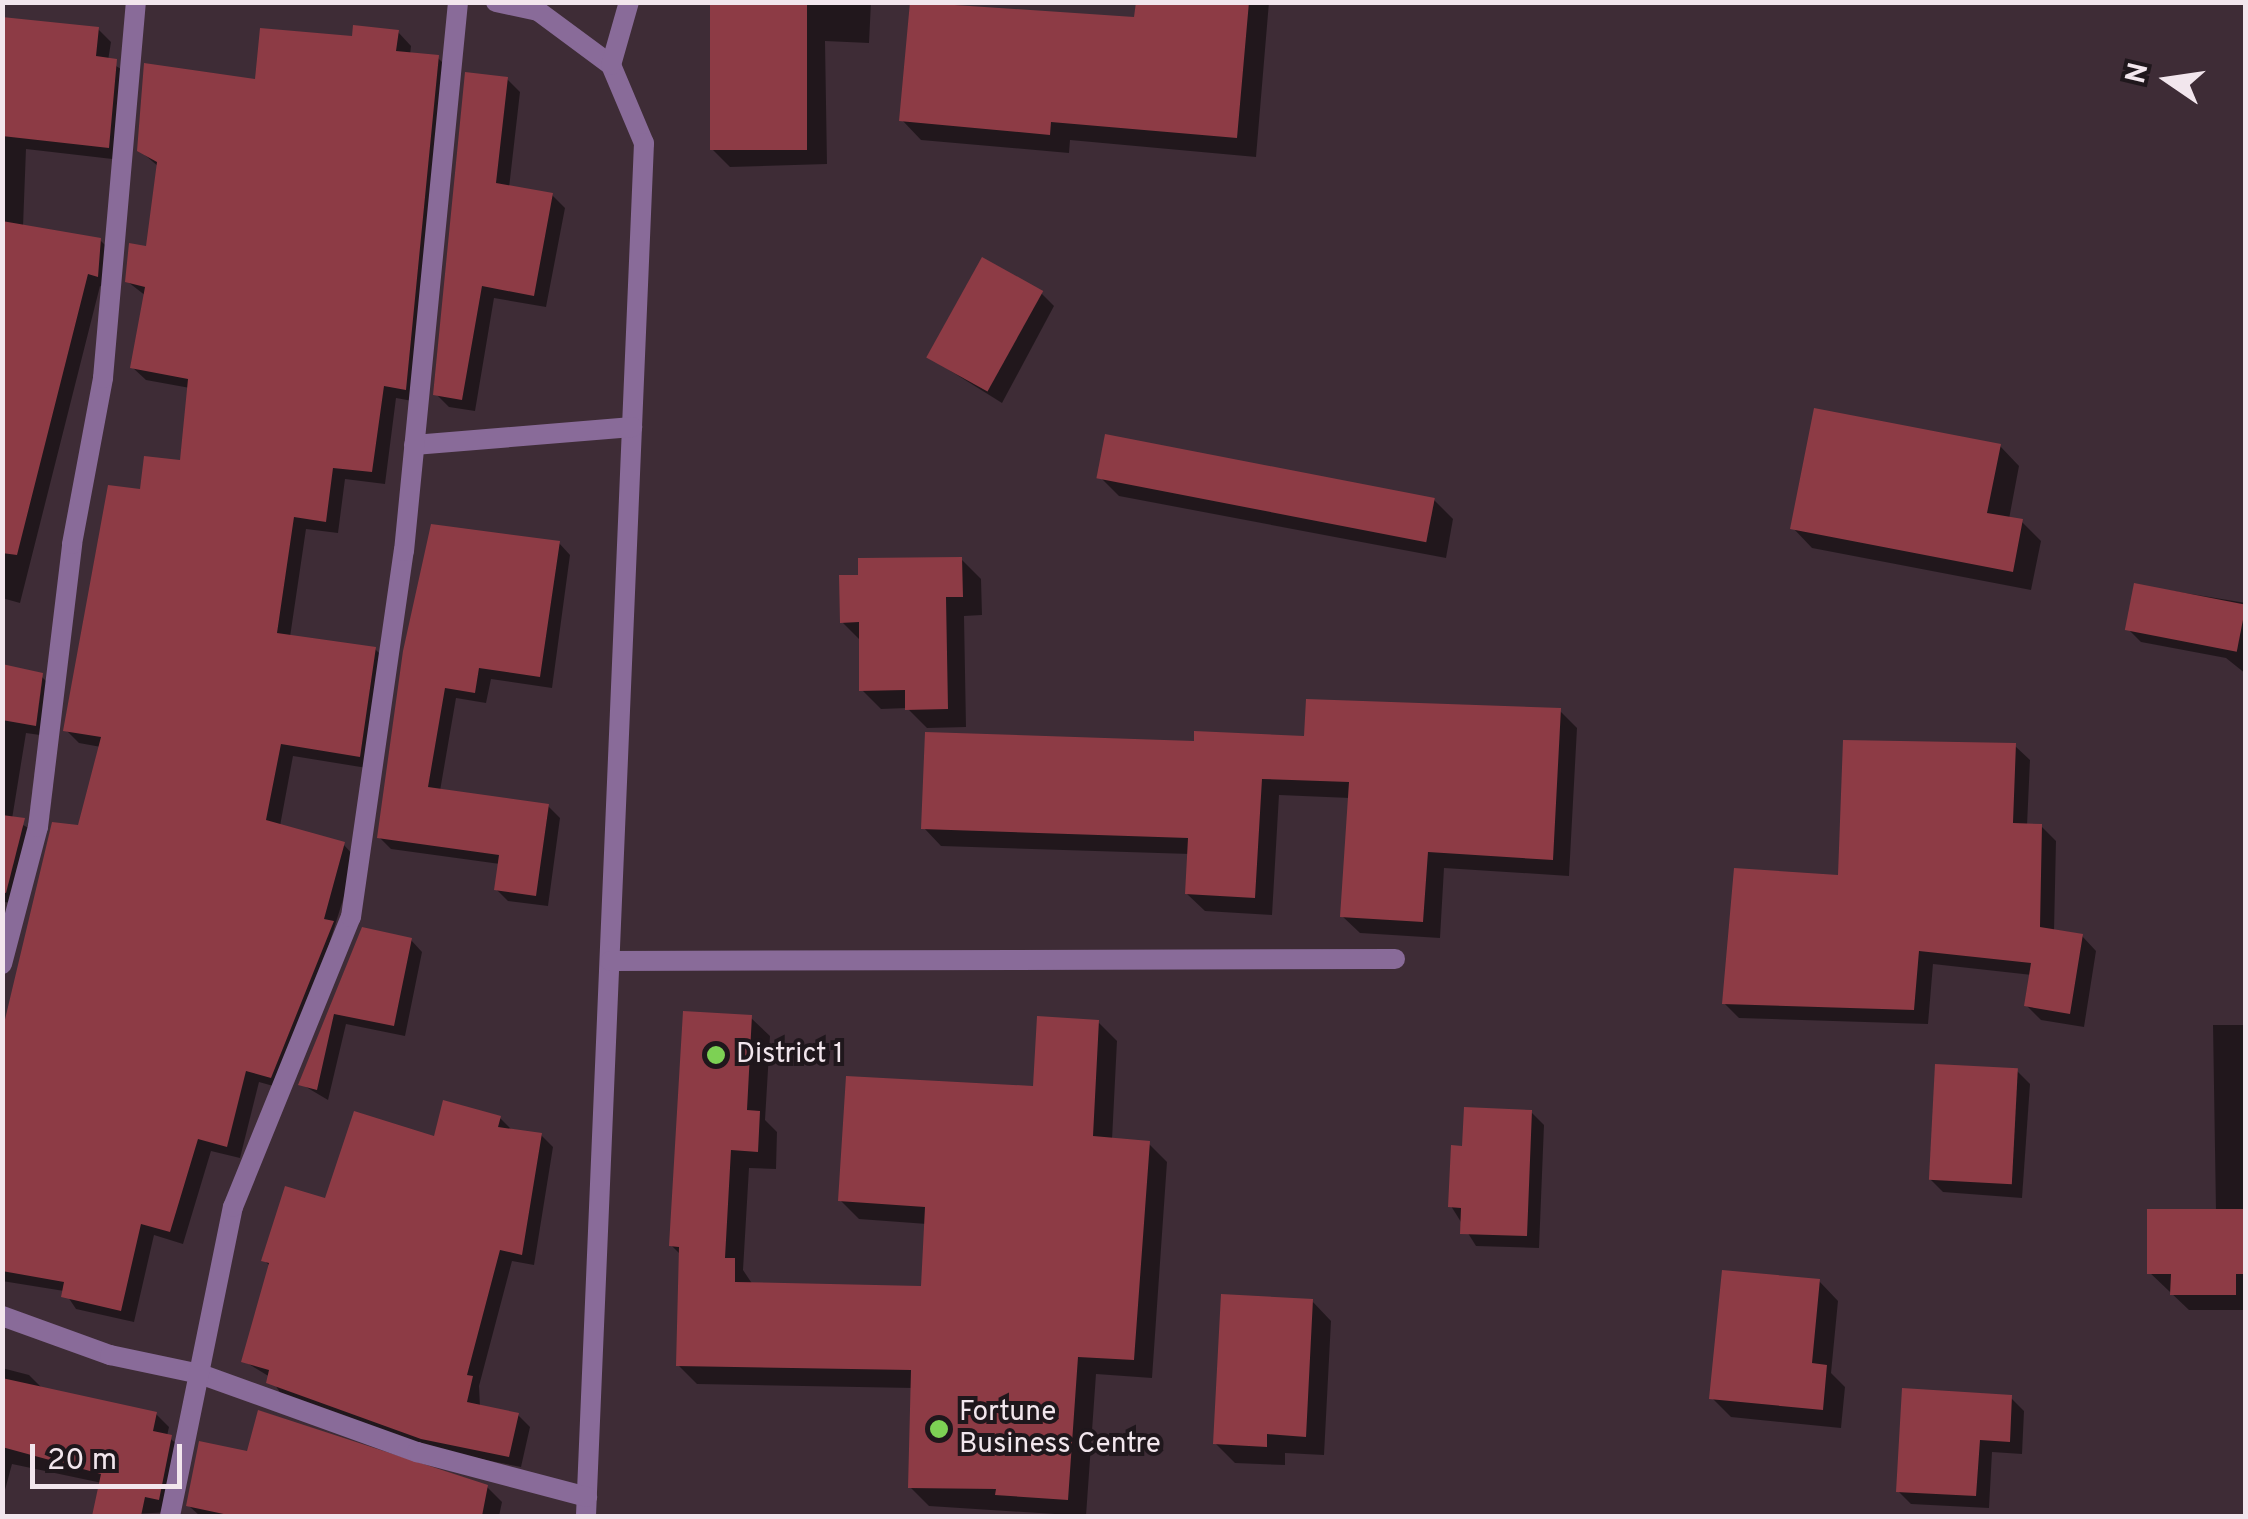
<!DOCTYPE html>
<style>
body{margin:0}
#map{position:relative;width:2248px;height:1519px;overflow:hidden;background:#3e2c36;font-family:Overpass,sans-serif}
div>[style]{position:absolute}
.shadow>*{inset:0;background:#0007}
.building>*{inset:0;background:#8d3b45;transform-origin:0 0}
.street>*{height:20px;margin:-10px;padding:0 10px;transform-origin:10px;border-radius:10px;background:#896b99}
.dots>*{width:28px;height:28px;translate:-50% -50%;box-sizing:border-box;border:5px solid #1f171c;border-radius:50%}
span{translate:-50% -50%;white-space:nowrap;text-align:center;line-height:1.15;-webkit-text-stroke:8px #1f171c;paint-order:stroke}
.poi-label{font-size:28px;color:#f2e6ed}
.left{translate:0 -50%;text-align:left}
.frame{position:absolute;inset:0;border:5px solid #f2e6ed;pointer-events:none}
.north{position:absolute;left:2118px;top:30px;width:100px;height:100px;-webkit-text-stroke:8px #1f171c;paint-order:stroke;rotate:283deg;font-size:28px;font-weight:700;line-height:40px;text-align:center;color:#f2e6ed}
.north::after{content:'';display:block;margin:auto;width:35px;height:45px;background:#f2e6ed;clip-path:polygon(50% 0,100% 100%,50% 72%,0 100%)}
.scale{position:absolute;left:30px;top:1444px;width:152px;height:45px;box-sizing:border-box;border:5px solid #f2e6ed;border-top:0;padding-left:12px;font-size:30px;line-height:35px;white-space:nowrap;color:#f2e6ed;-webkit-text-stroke:8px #1f171c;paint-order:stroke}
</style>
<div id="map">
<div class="shadow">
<i style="clip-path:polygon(714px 2px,871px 2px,869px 43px,825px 41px,827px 164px,730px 167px,712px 149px)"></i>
<i style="clip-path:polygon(913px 2px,1137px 20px,1138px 2px,1269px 2px,1256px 157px,1070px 140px,1069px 153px,921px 140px,902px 120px)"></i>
<i style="clip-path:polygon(2px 19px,98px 29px,111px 42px,108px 61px,129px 74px,121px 160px,26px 149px,23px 227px,100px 240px,113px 253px,110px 288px,100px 286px,20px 603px,2px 598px)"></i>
<i style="clip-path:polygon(398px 32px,411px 46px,410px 55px,438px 58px,451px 71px,418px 402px,396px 398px,385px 484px,345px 479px,338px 533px,306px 529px,290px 637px,375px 649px,388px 662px,373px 769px,293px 756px,280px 826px,343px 844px,356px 858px,284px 1089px,259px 1082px,240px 1158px,211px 1151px,183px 1244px,154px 1235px,134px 1322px,76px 1309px,64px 1291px,2px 1281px,2px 1038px,80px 828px,101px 747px,79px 743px,66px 730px,142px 491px,182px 463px,190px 388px,146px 380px,132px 367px,146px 296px,128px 282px,148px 249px,159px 167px,139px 150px,258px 82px,355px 39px)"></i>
<i style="clip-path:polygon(507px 79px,520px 92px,509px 188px,552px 195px,565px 208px,546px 307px,494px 298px,475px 411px,449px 407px,436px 394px)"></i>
<i style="clip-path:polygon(1041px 293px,1054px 306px,1002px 403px,930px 358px)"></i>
<i style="clip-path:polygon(2000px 446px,2019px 466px,2009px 519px,2022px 522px,2041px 541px,2031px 590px,1812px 548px,1793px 528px)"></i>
<i style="clip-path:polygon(1100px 477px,1434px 500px,1453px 519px,1446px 558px,1119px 496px)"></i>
<i style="clip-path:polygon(433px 526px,559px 543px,570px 555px,552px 688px,491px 679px,486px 703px,456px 698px,440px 791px,548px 806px,560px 818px,548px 906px,508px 901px,496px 889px,500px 864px,391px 849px,379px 837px)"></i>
<i style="clip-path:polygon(961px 559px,981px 579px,982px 615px,964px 616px,966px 727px,927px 728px,907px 708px,881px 709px,862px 690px,861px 641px,842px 622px)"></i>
<i style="clip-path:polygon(2136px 585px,2246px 603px,2246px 674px,2226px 658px,2141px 642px,2128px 629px)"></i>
<i style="clip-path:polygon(2px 667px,41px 676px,53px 688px,47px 736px,26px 733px,12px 819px,36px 832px,18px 903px,2px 902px)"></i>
<i style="clip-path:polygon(1560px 711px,1577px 728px,1569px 876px,1444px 868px,1440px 938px,1360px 933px,1342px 916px,1350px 798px,1279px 795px,1272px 915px,1205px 911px,1187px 894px,1190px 854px,941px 846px,924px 828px,1196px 743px,1307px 739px)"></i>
<i style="clip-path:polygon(2015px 746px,2030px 760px,2027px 826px,2041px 826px,2056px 841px,2054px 932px,2082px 936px,2096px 951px,2084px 1027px,2041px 1020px,2027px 1006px,2032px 975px,1933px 964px,1928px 1024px,1739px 1018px,1724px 1003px,1840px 878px)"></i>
<i style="clip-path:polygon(363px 930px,411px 940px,422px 952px,405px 1036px,346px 1024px,328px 1100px,301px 1084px)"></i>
<i style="clip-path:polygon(751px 1018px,770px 1036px,765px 1120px,777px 1132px,776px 1169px,749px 1168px,743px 1270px,753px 1285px,924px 1288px,927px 1224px,859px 1219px,840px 1200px,1035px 1089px,1098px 1022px,1117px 1041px,1112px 1140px,1148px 1143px,1167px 1162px,1152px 1378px,1096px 1374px,1086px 1516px,929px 1506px,910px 1487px,913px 1388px,697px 1384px,678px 1365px,681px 1255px,671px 1245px)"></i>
<i style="clip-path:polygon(2213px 1025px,2246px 1025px,2246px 1310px,2189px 1310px,2149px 1272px,2216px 1212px)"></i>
<i style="clip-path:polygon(2017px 1071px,2030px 1084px,2022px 1198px,1943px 1192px,1930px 1179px)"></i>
<i style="clip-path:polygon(1531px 1112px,1544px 1125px,1539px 1248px,1476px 1246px,1451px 1206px,1465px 1149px)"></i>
<i style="clip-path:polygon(500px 1118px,513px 1131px,541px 1135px,553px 1147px,534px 1265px,512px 1261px,479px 1386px,480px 1407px,518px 1415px,530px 1427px,521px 1467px,435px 1450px,281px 1394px,270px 1377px,244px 1361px,270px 1266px,264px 1260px,327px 1202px,435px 1140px)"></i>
<i style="clip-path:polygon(1819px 1281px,1838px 1301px,1831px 1373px,1845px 1387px,1841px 1428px,1731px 1417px,1712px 1398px)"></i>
<i style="clip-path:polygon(1312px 1301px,1331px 1321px,1324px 1455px,1285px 1453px,1285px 1465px,1235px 1463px,1215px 1443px)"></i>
<i style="clip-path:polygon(2px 1368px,29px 1375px,43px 1389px,156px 1414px,169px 1427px,167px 1436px,184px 1450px,172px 1512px,94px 1516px,102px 1483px,12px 1464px,2px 1501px)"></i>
<i style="clip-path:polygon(2011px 1398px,2024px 1411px,2022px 1454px,1992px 1452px,1989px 1508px,1911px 1504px,1898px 1491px)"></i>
<i style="clip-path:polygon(249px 1454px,487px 1487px,502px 1502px,499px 1516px,200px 1516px,189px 1506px)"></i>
</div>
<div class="building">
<i style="left:710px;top:2px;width:97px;height:148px"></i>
<i style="clip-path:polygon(910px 2px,1134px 17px,1136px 2px,1249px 2px,1237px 138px,1051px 122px,1050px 135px,899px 121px)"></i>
<i style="clip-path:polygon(2px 17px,99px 27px,96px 56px,117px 59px,109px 148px,2px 136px)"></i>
<i style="clip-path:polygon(353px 25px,399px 30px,396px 51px,439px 55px,406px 390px,384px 386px,372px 472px,333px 468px,326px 522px,294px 517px,277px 633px,376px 647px,360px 757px,281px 744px,266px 820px,345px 842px,324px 919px,334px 921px,271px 1078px,246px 1071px,227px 1147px,198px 1139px,170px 1232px,141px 1224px,121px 1311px,61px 1297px,64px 1282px,2px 1271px,2px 1032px,52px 822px,78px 825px,101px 737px,63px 731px,108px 485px,140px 489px,144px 456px,180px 460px,188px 379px,130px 368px,145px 287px,125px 282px,129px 243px,146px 246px,157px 162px,137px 151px,144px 63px,255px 79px,260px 28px,352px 36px)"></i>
<i style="clip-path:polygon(465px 72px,508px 77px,496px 183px,553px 193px,534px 296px,482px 286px,462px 400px,433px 395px)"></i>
<i style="clip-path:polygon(2px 221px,101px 238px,98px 277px,88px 274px,17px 555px,2px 553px)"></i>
<i style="left:982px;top:257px;width:70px;height:115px;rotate:29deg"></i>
<i style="clip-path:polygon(1814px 408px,2001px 444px,1987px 513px,2023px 519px,2013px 572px,1790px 529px)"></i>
<i style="left:1105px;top:434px;width:336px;height:45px;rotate:11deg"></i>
<i style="clip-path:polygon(431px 524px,560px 541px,540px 677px,479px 668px,475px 693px,445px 688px,428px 787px,549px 804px,536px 896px,494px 890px,499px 855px,377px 838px,403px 651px)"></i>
<i style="clip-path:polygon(962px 557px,963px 597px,946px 597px,948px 709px,905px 710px,905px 690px,859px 691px,859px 622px,840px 623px,839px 575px,858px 575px,858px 558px)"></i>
<i style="left:2134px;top:583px;width:114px;height:48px;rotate:11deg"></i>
<i style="clip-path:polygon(2px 664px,43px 673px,36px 726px,2px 720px)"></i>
<i style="clip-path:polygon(1306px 699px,1561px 708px,1553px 860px,1428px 852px,1423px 922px,1340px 917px,1349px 782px,1262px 779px,1255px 898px,1185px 894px,1188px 838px,921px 829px,925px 732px,1194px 741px,1194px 731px,1304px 736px)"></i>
<i style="clip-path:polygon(1843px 740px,2016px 743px,2013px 823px,2042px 824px,2040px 927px,2083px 934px,2070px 1014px,2024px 1006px,2031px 963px,1919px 951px,1914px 1010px,1722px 1004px,1734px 868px,1838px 875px)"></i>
<i style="clip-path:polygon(2px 815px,25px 818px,6px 893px,2px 892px)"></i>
<i style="clip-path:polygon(362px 927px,412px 938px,394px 1026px,334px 1014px,317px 1090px,298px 1085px)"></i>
<i style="clip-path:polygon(683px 1011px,752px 1015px,747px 1110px,760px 1111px,758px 1152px,731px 1150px,725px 1258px,735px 1258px,735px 1282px,921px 1286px,925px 1207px,838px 1201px,846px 1076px,1033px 1086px,1037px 1016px,1099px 1020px,1093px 1136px,1150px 1141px,1134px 1360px,1078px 1357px,1068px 1500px,995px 1495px,996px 1489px,908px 1488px,911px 1370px,676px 1366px,679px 1247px,669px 1246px)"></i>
<i style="left:1935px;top:1064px;width:83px;height:116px;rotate:3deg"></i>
<i style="clip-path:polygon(443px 1100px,501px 1116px,498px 1127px,542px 1133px,522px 1255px,500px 1250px,467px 1375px,473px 1376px,467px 1402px,519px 1413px,509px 1457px,421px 1439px,266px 1383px,269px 1370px,241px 1362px,269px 1263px,261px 1261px,285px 1186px,325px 1198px,354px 1111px,434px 1136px)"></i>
<i style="clip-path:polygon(1464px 1107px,1532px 1110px,1527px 1236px,1460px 1234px,1461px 1208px,1448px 1207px,1451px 1145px,1462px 1146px)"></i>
<i style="clip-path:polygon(2147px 1209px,2246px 1209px,2246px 1274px,2236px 1274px,2236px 1295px,2170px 1295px,2171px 1274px,2147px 1274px)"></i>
<i style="clip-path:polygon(1722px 1270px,1820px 1279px,1812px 1363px,1827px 1365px,1823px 1410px,1709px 1399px)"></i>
<i style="clip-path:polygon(1221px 1294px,1313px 1299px,1306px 1437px,1267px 1434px,1267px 1447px,1213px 1444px)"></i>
<i style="clip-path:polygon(2px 1378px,157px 1412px,153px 1431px,172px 1435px,159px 1500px,145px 1497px,141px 1516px,92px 1516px,101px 1474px,2px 1447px)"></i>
<i style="clip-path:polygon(1902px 1388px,2012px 1395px,2010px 1442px,1980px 1440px,1976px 1496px,1896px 1492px)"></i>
<i style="clip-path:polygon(258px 1410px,488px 1485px,482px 1516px,233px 1516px,186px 1506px,199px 1441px,247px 1451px)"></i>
</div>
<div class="street">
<i style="left:496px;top:2px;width:43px;rotate:12.1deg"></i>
<i style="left:538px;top:11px;width:91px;rotate:36.5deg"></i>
<i style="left:611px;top:65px;width:85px;rotate:67.1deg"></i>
<i style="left:644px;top:143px;width:1374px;rotate:92.42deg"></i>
<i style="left:611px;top:65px;width:66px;rotate:-74.1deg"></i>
<i style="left:414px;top:445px;width:219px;rotate:-4.7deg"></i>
<i style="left:610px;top:961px;width:785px;rotate:-0.15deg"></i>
<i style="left:2px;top:964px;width:142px;rotate:-75.3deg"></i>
<i style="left:38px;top:827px;width:285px;rotate:-83.1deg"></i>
<i style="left:72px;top:544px;width:169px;rotate:-79.4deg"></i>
<i style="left:103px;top:378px;width:377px;rotate:-85deg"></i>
<i style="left:2px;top:1316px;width:115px;rotate:19.9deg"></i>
<i style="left:110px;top:1355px;width:92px;rotate:11.9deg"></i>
<i style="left:200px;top:1374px;width:231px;rotate:19.8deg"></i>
<i style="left:417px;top:1452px;width:176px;rotate:14.8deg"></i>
<i style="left:170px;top:1516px;width:315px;rotate:-78.5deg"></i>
<i style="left:233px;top:1207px;width:313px;rotate:-67.9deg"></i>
<i style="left:351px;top:917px;width:370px;rotate:-81.8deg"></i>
<i style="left:404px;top:551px;width:552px;rotate:-84.38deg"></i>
</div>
<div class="dots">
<i style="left:716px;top:1055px;background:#7dd154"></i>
<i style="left:939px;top:1429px;background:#7dd154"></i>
</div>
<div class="poi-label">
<span class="left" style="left:736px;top:1055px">District 1</span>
<span class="left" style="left:959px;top:1429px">Fortune<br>Business Centre</span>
</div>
<div class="frame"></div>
<div class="north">N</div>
<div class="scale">20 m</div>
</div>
